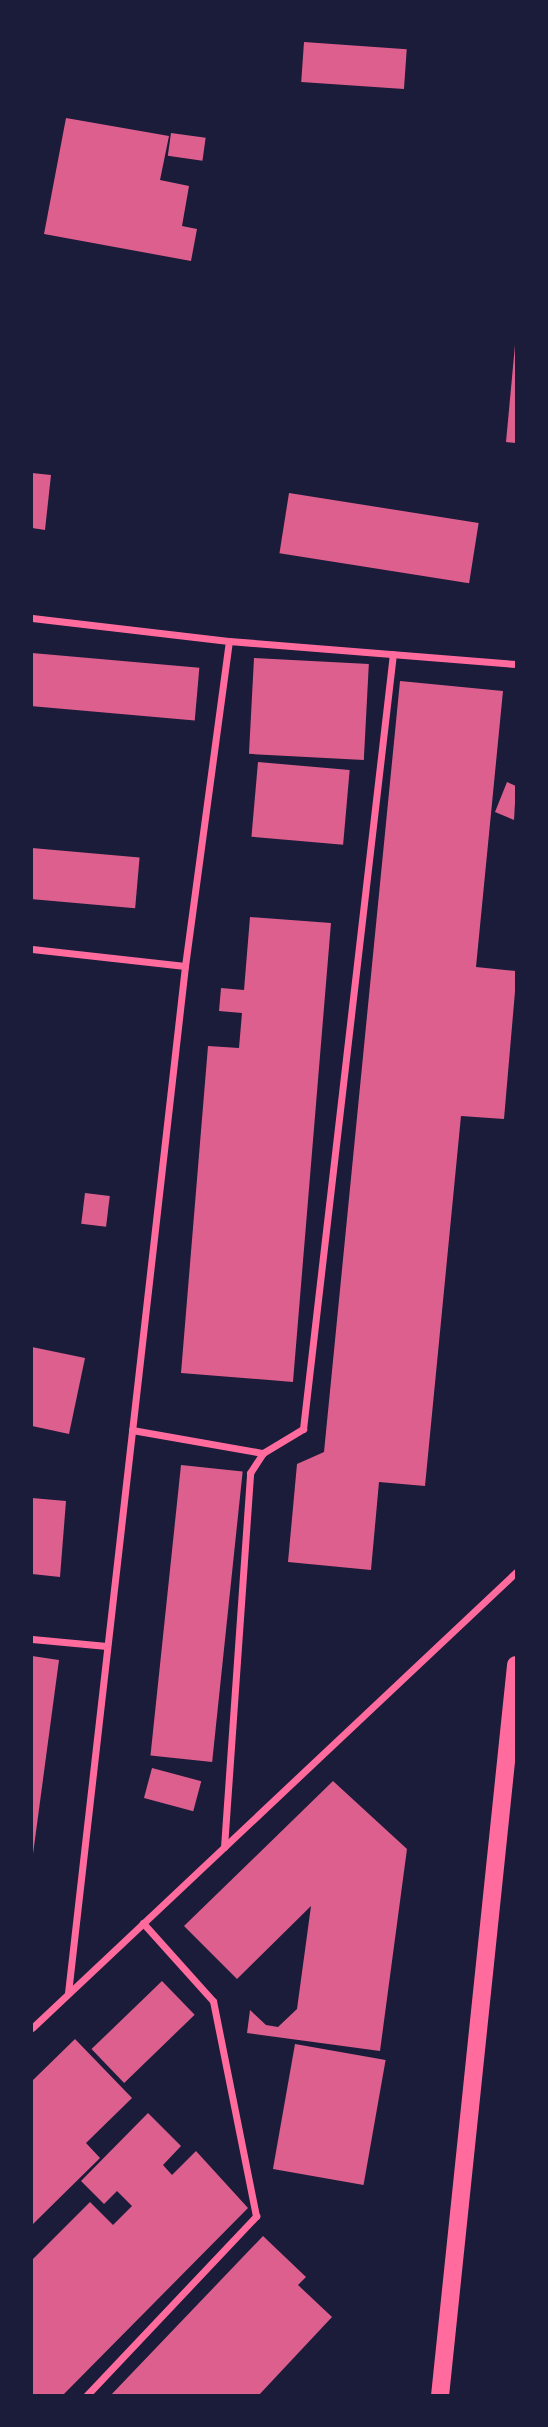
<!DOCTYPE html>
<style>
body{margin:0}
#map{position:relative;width:548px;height:2427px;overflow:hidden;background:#1b1b3a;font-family:"Space Grotesk",sans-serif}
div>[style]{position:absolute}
.building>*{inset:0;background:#dd5f8e;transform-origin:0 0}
.minor>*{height:7px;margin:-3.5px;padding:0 3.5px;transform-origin:3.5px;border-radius:3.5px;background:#ff6b9d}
.primary>*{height:18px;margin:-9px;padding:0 9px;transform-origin:9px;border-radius:9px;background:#ff6b9d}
span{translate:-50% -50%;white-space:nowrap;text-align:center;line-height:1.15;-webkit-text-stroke:5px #1b1b3a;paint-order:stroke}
.frame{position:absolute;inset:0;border:33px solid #1b1b3a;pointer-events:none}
</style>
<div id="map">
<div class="building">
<i style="left:304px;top:42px;width:103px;height:40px;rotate:4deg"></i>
<i style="clip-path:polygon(66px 118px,169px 136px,160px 180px,189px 186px,182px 226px,197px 229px,191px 261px,44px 234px)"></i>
<i style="left:171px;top:133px;width:35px;height:23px;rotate:8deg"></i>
<i style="clip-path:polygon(515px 345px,516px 345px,516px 443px,506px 442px)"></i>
<i style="clip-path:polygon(32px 473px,51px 475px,45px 530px,32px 528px)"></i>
<i style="left:289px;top:493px;width:192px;height:61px;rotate:9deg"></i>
<i style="left:32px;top:653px;width:168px;height:53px;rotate:5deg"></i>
<i style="left:254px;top:658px;width:115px;height:96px;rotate:3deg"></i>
<i style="clip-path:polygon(400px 681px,503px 691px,476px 967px,516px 971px,516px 980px,504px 1119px,461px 1116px,425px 1486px,379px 1482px,371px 1570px,288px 1562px,297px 1464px,324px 1452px)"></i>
<i style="left:258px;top:762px;width:92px;height:75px;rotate:5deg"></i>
<i style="clip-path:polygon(507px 782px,516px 786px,514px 820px,495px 812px)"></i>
<i style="left:32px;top:848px;width:108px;height:51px;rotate:5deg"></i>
<i style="clip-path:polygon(250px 917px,331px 923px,293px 1382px,181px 1373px,208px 1046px,239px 1048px,242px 1013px,219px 1011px,221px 988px,244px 990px)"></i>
<i style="left:85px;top:1193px;width:25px;height:31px;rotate:7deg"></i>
<i style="clip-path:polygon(32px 1347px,85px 1358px,69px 1434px,32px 1426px)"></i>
<i style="left:181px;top:1465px;width:62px;height:292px;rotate:6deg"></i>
<i style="clip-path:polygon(32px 1498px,66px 1501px,60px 1577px,32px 1574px)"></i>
<i style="clip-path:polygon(32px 1656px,59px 1660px,33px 1854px,32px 1854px)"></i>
<i style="left:152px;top:1768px;width:51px;height:31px;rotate:15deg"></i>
<i style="clip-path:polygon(333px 1781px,407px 1849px,380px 2051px,247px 2033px,250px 2010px,266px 2025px,278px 2027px,297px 2009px,311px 1906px,237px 1979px,184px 1926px)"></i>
<i style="left:162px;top:1981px;width:47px;height:98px;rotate:46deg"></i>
<i style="clip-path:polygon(75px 2039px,132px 2098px,86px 2143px,100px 2158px,32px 2225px,32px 2081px)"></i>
<i style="left:295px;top:2044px;width:92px;height:127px;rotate:10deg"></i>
<i style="clip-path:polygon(148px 2113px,181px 2146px,163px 2165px,172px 2175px,196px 2151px,248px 2208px,62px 2396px,32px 2396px,32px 2260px,90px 2202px,113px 2225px,132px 2206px,117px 2191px,104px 2204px,81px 2181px)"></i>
<i style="clip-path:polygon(263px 2236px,306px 2277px,298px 2285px,332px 2317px,258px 2396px,110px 2396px)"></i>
</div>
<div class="minor">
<i style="left:32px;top:618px;width:198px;rotate:6.7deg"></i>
<i style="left:229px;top:641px;width:288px;rotate:4.6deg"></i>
<i style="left:32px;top:949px;width:154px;rotate:6.3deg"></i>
<i style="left:132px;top:1430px;width:133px;rotate:10deg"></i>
<i style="left:32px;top:1639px;width:75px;rotate:5.3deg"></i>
<i style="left:224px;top:1847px;width:375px;rotate:-86deg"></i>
<i style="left:250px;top:1473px;width:24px;rotate:-57deg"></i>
<i style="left:263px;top:1453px;width:47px;rotate:-31deg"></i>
<i style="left:303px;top:1429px;width:780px;rotate:-83.38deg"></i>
<i style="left:68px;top:1993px;width:1034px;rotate:-83.5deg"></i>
<i style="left:185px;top:966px;width:328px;rotate:-82.3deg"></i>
<i style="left:32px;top:2028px;width:665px;rotate:-43.29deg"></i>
<i style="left:86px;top:2396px;width:248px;rotate:-46.6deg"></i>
<i style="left:256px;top:2216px;width:219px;rotate:-101.3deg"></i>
<i style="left:213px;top:2001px;width:105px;rotate:-131.9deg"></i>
</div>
<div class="primary">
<i style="left:440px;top:2396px;width:735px;rotate:-84.06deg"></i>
</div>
<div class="frame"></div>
</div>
